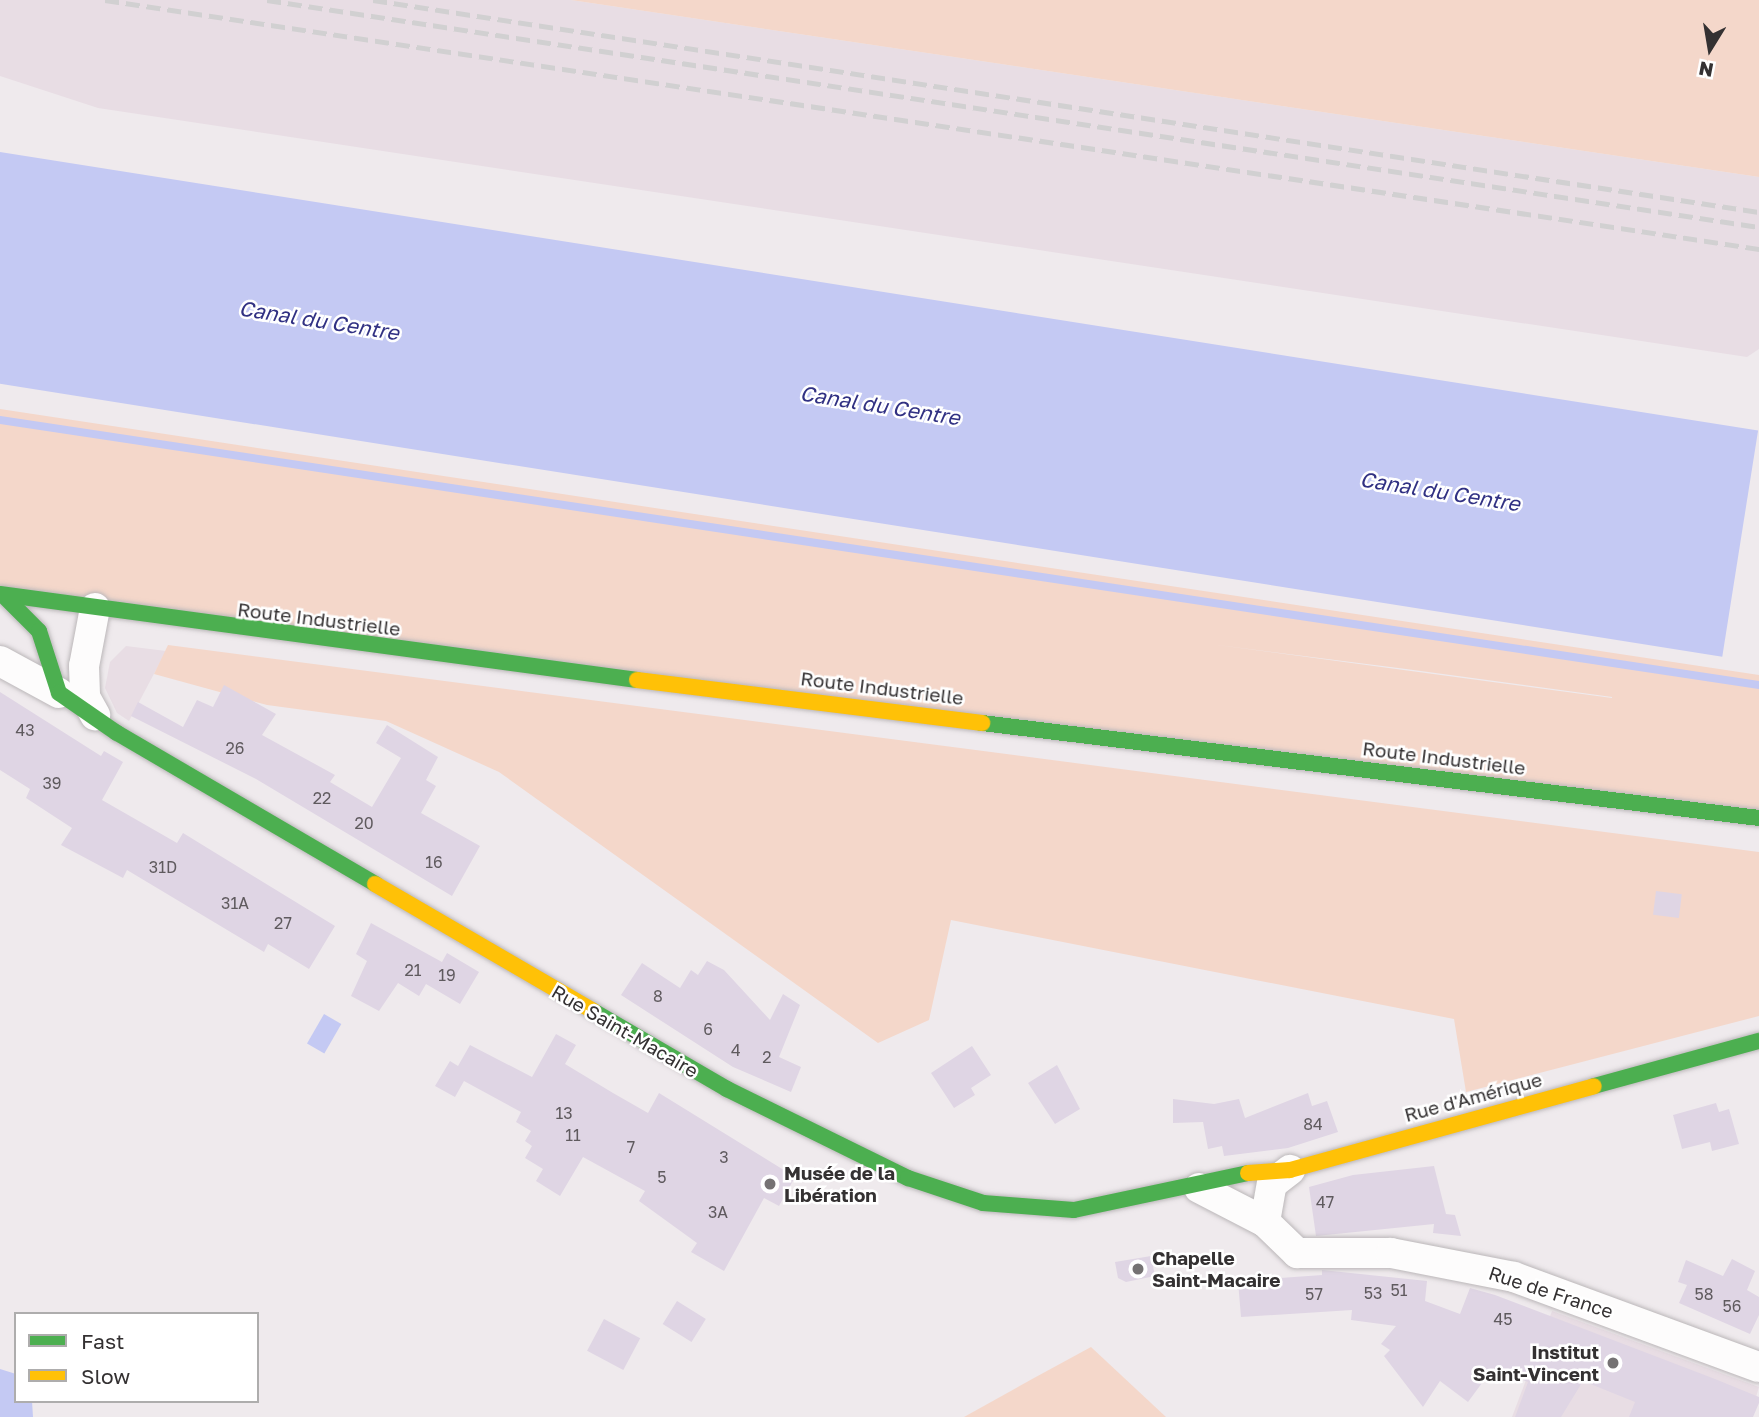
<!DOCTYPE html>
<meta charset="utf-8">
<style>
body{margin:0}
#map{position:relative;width:1759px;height:1417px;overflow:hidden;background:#efeaed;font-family:"Golos Text",sans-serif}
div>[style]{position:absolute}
.built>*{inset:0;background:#e8dde4}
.green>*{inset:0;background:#f4d7ca}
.water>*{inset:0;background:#c4c9f3;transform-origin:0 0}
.stream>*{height:8px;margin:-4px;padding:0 4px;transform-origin:4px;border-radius:4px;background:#c4c9f3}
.building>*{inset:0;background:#dfd5e4;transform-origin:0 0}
.roads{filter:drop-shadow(0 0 2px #bbb7b9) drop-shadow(0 0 2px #bbb7b9)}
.street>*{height:30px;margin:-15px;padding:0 15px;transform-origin:15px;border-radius:15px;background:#fdfcfc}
.fast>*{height:16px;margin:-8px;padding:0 8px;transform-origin:8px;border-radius:8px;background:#4caf50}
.slow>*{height:16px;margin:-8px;padding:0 8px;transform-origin:8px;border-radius:8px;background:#ffc107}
.rail>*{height:5px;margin-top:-2.5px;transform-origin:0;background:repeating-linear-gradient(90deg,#d1d0d1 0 14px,transparent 0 21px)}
.dots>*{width:19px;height:19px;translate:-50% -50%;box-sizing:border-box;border:4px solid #fff;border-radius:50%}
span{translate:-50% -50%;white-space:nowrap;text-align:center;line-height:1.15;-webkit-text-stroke:5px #fff;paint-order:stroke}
.number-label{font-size:16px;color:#5f5a5e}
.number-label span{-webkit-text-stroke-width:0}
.street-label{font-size:19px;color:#343132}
.poi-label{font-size:19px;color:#343132;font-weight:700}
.left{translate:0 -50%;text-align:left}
.right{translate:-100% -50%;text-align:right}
.water-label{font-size:21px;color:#313183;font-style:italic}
.legend{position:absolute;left:14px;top:1312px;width:245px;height:91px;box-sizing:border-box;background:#fff;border:2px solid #aeadad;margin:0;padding:9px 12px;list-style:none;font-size:21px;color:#343132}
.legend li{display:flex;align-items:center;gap:14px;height:35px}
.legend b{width:35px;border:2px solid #aeadad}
.north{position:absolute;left:1675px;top:14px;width:70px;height:70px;-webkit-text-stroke:5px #fff;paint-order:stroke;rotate:191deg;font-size:19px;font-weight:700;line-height:28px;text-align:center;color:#343132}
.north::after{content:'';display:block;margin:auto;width:24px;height:32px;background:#343132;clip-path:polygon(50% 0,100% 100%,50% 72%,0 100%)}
</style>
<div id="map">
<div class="built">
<i style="clip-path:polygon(0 0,571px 0,1759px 177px,1759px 349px,1747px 357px,98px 108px,0 76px)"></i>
<i style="clip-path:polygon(126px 646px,166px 651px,129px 721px,117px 713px,105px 688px,110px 662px)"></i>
<i style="clip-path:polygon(1552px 1311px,1759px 1387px,1750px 1417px,1512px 1417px)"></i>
</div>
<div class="green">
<i style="clip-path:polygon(571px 0,1759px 0,1759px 177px)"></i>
<i style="clip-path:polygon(evenodd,0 409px,1759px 675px,1759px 818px,0 594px,0 409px,1210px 644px,1406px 669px,1612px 697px,1612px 698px,1210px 644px)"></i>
<i style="clip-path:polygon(168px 645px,1759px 852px,1759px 1016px,1466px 1092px,1454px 1019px,951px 920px,929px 1020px,878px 1043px,499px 772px,386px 721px,267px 705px,154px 674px)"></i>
<i style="clip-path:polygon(1091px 1347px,1166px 1417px,964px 1417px,1034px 1378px)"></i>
</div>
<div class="water">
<i style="left:0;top:152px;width:1780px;height:229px;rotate:9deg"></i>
<i style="left:324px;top:1014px;width:20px;height:34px;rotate:30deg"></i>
<i style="clip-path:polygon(0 1369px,16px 1374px,16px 1401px,32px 1401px,33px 1417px,0 1417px)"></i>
</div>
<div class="stream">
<i style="left:0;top:420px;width:1779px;rotate:8.57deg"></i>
</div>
<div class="building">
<i style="clip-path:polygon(224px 685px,276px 714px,262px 735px,335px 775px,330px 782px,372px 807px,401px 758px,376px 743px,387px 725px,438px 757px,426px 780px,436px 786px,421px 813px,480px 846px,452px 896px,256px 779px,131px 716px,138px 702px,183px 727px,197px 700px,213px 707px)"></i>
<i style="clip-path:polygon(0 692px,101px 756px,104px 751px,123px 762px,102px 800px,177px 843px,183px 833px,335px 926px,309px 969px,268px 944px,264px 952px,127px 870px,123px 878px,61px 845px,72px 828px,26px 798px,30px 789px,0 770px)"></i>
<i style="left:1656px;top:891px;width:26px;height:24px;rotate:7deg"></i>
<i style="clip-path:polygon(371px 923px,442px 962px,447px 953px,479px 972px,460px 1004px,426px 984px,419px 996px,398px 983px,379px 1011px,351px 996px,367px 961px,356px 954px)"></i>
<i style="clip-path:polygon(707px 961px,724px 970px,770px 1020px,783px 994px,800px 1005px,779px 1057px,801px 1067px,791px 1092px,733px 1067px,621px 995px,642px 963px,680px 988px,691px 970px,698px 975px)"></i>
<i style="clip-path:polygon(556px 1034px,576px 1045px,565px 1064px,613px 1093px,648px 1113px,659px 1093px,795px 1177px,779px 1206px,764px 1198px,724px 1271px,691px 1252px,697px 1243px,639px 1201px,645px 1191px,583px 1157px,560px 1196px,536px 1181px,543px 1169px,525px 1158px,532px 1146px,525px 1141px,531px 1131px,516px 1122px,521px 1112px,464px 1081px,455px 1097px,435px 1086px,450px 1061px,458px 1066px,470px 1045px,532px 1077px)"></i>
<i style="clip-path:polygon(972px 1046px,991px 1075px,971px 1088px,975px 1095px,954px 1108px,931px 1073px)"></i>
<i style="clip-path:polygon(1057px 1065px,1080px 1109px,1055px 1124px,1028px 1083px)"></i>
<i style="clip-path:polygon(1308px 1093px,1312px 1106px,1327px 1101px,1338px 1132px,1288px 1148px,1224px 1156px,1222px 1146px,1208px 1149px,1203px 1122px,1173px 1123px,1173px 1099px,1214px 1104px,1239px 1099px,1245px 1118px)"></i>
<i style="clip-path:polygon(1716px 1103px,1719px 1112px,1729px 1109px,1739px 1144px,1712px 1151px,1710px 1142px,1682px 1149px,1673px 1115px)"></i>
<i style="clip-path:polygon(1434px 1166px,1446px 1214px,1455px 1215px,1461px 1236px,1433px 1233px,1434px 1224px,1316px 1236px,1309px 1187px,1353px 1175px)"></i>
<i style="clip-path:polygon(1151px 1256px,1155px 1276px,1126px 1282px,1118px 1278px,1115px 1262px)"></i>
<i style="clip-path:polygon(1732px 1259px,1755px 1271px,1747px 1290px,1759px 1297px,1759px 1315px,1750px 1334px,1679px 1303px,1687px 1285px,1678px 1282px,1686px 1260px,1723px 1276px)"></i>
<i style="clip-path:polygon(1322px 1270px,1427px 1281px,1425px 1301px,1460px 1314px,1470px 1288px,1495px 1295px,1715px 1379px,1759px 1397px,1759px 1403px,1753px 1417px,1629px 1417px,1635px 1402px,1583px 1381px,1561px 1417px,1515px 1417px,1528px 1382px,1493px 1368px,1468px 1402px,1440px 1381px,1423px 1407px,1384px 1356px,1390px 1350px,1381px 1344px,1396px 1326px,1351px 1320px,1352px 1310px,1241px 1317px,1238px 1281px,1322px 1275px)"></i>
<i style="left:677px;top:1301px;width:34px;height:27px;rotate:32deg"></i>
<i style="left:604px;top:1319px;width:41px;height:36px;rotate:28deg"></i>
</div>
<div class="roads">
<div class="street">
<i style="left:95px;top:608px;width:59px;rotate:100.7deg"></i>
<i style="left:84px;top:666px;width:31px;rotate:88deg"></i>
<i style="left:85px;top:697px;width:21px;rotate:61deg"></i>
<i style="left:0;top:661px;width:67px;rotate:28.5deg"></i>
<i style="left:1199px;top:1188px;width:74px;rotate:27.3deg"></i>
<i style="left:1265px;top:1222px;width:45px;rotate:44.1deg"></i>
<i style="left:1297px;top:1253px;width:94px"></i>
<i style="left:1391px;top:1253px;width:125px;rotate:11deg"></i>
<i style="left:1514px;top:1277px;width:261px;rotate:20.2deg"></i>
<i style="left:1265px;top:1222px;width:39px;rotate:-80deg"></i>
<i style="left:1272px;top:1184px;width:23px;rotate:-38deg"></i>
</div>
<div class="fast">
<i style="left:0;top:594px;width:643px;rotate:7.69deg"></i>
<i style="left:3px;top:595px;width:51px;rotate:45deg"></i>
<i style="left:39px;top:631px;width:65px;rotate:72.1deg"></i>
<i style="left:59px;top:693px;width:70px;rotate:34.6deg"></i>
<i style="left:117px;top:733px;width:299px;rotate:30.3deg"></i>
<i style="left:982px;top:723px;width:783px;rotate:6.97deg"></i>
<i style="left:593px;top:1011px;width:155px;rotate:30.2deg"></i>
<i style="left:727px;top:1089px;width:202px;rotate:26.2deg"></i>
<i style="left:908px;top:1178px;width:79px;rotate:18.4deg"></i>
<i style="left:983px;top:1203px;width:91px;rotate:4.4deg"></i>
<i style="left:1074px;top:1210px;width:178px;rotate:-12deg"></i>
<i style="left:1594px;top:1086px;width:171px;rotate:-15.3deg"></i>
</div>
<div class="slow">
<i style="left:637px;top:680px;width:348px;rotate:7.1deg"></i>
<i style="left:375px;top:884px;width:252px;rotate:30.2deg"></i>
<i style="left:1248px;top:1173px;width:42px;rotate:-4.1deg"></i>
<i style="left:1290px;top:1170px;width:315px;rotate:-15.4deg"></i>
</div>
</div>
<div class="rail">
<i style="left:105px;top:0;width:1673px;rotate:8.56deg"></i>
<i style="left:267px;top:0;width:1509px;rotate:8.65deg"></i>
<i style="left:373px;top:0;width:1402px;rotate:8.7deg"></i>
</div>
<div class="dots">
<i style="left:770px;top:1184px;background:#757273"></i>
<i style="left:1138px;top:1269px;background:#757273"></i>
<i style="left:1613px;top:1363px;background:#757273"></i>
</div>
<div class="number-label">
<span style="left:25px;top:730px">43</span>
<span style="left:235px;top:748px">26</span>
<span style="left:52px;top:783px">39</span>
<span style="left:322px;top:798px">22</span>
<span style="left:364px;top:823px">20</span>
<span style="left:434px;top:862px">16</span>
<span style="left:163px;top:867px">31D</span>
<span style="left:235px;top:903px">31A</span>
<span style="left:283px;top:923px">27</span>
<span style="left:413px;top:970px">21</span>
<span style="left:447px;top:975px">19</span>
<span style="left:658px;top:996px">8</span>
<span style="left:708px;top:1029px">6</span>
<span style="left:736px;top:1050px">4</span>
<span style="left:767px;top:1057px">2</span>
<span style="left:564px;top:1113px">13</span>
<span style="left:1313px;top:1124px">84</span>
<span style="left:573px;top:1135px">11</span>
<span style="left:631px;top:1147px">7</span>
<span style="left:724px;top:1157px">3</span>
<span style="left:662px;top:1177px">5</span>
<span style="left:1325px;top:1202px">47</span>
<span style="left:718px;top:1212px">3A</span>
<span style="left:1399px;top:1290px">51</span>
<span style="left:1373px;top:1293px">53</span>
<span style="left:1314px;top:1294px">57</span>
<span style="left:1704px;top:1294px">58</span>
<span style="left:1732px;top:1306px">56</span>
<span style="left:1503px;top:1319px">45</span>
</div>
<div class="street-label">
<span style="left:319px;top:619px;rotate:7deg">Route Industrielle</span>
<span style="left:882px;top:688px;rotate:7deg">Route Industrielle</span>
<span style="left:1444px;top:758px;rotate:7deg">Route Industrielle</span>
<span style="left:625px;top:1031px;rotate:30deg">Rue Saint-Macaire</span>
<span style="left:1473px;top:1097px;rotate:-15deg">Rue d'Amérique</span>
<span style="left:1551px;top:1292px;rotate:18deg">Rue de France</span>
</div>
<div class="poi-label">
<span class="left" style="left:784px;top:1184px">Musée de la<br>Libération</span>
<span class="left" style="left:1152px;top:1269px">Chapelle<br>Saint-Macaire</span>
<span class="right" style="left:1599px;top:1363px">Institut<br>Saint-Vincent</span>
</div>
<div class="water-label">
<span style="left:319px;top:320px;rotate:9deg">Canal du Centre</span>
<span style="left:880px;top:405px;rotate:9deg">Canal du Centre</span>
<span style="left:1440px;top:491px;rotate:9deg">Canal du Centre</span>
</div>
<ul class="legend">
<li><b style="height:9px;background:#4caf50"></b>Fast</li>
<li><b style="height:9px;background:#ffc107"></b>Slow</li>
</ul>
<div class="north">N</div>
</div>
